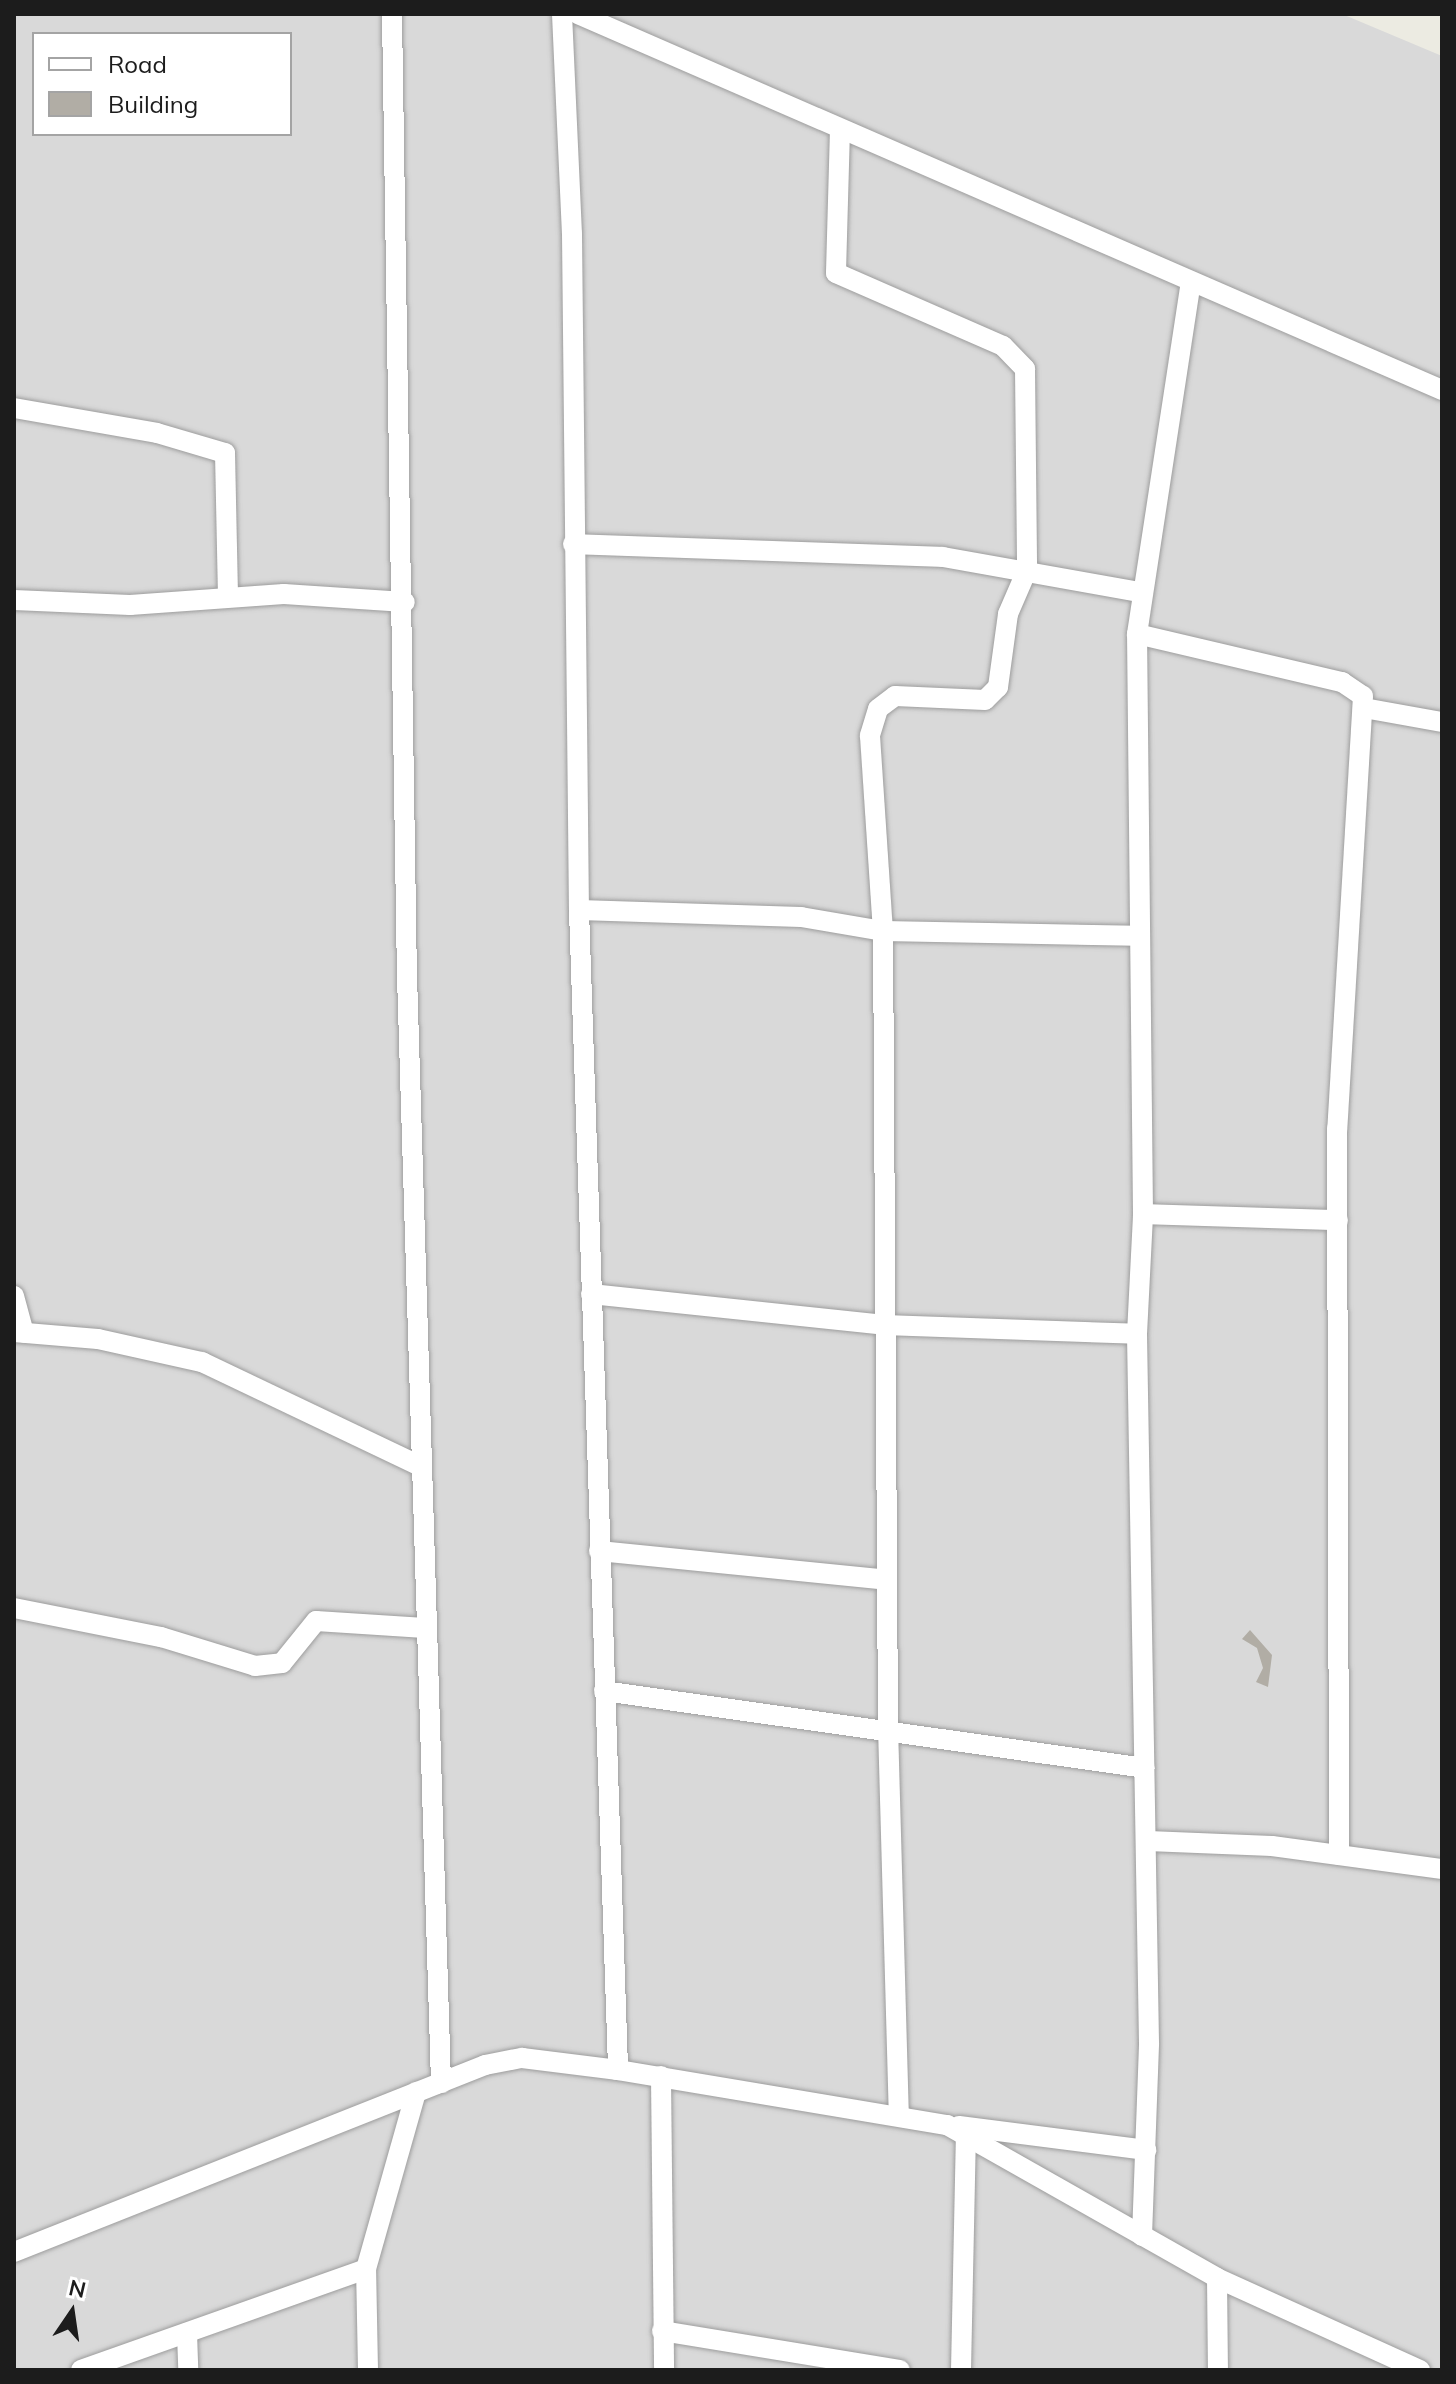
<!DOCTYPE html>
<style>
body{margin:0}
#map{position:relative;width:1456px;height:2384px;overflow:hidden;background:#ecebe2;font-family:Mulish,sans-serif}
div>[style]{position:absolute}
.residential>*{inset:0;background:#d9d9d9}
.building>*{inset:0;background:#b1ada5}
.roads{filter:drop-shadow(0 0 2px #9d9d9d) drop-shadow(0 0 2px #9d9d9d)}
.minor>*{height:20px;margin:-10px;padding:0 10px;transform-origin:10px;border-radius:10px;background:#fff}
span{translate:-50% -50%;white-space:nowrap;text-align:center;line-height:1.15;-webkit-text-stroke:7px #fff;paint-order:stroke}
.frame{position:absolute;inset:0;border:16px solid #1c1c1c;pointer-events:none}
.legend{position:absolute;left:32px;top:32px;width:260px;height:104px;box-sizing:border-box;background:#fff;border:2px solid #a4a4a4;margin:0;padding:10px 14px;list-style:none;font-size:24px;color:#1c1c1c}
.legend li{display:flex;align-items:center;gap:16px;height:40px}
.legend b{width:40px;border:2px solid #a4a4a4}
.north{position:absolute;left:32px;top:2272px;width:80px;height:80px;-webkit-text-stroke:6px #fff;paint-order:stroke;rotate:13deg;font-size:22px;font-weight:700;line-height:32px;text-align:center;color:#1c1c1c}
.north::after{content:'';display:block;margin:auto;width:28px;height:36px;background:#1c1c1c;clip-path:polygon(50% 0,100% 100%,50% 72%,0 100%)}
</style>
<div id="map">
<div class="residential">
<i style="clip-path:polygon(evenodd,14px 14px,1342px 14px,1442px 56px,1442px 2370px,14px 2370px,14px 14px,34px 34px,290px 34px,290px 134px,34px 134px,34px 34px)"></i>
</div>
<div class="building">
<i style="clip-path:polygon(1250px 1630px,1272px 1655px,1268px 1687px,1256px 1682px,1263px 1668px,1257px 1648px,1242px 1639px)"></i>
</div>
<div class="roads">
<div class="minor">
<i style="left:392px;top:14px;width:962px;rotate:89.11deg"></i>
<i style="left:407px;top:976px;width:1108px;rotate:88.24deg"></i>
<i style="left:562px;top:14px;width:220px;rotate:87.4deg"></i>
<i style="left:572px;top:234px;width:676px;rotate:89.41deg"></i>
<i style="left:579px;top:910px;width:1161px;rotate:88.07deg"></i>
<i style="left:618px;top:2070px;width:334px;rotate:9.5deg"></i>
<i style="left:947px;top:2125px;width:310px;rotate:29.5deg"></i>
<i style="left:1217px;top:2278px;width:223px;rotate:24.4deg"></i>
<i style="left:578px;top:14px;width:942px;rotate:23.52deg"></i>
<i style="left:840px;top:129px;width:144px;rotate:91.6deg"></i>
<i style="left:836px;top:273px;width:182px;rotate:23.6deg"></i>
<i style="left:1003px;top:346px;width:32px;rotate:46deg"></i>
<i style="left:1025px;top:369px;width:201px;rotate:89.4deg"></i>
<i style="left:1027px;top:570px;width:48px;rotate:113.4deg"></i>
<i style="left:1008px;top:614px;width:74px;rotate:97.8deg"></i>
<i style="left:998px;top:687px;width:18px;rotate:135deg"></i>
<i style="left:985px;top:700px;width:90px;rotate:-177.5deg"></i>
<i style="left:895px;top:696px;width:21px;rotate:143deg"></i>
<i style="left:878px;top:709px;width:28px;rotate:107deg"></i>
<i style="left:870px;top:736px;width:195px;rotate:86.2deg"></i>
<i style="left:883px;top:931px;width:796px;rotate:89.64deg"></i>
<i style="left:888px;top:1727px;width:385px;rotate:88.4deg"></i>
<i style="left:14px;top:408px;width:145px;rotate:9.9deg"></i>
<i style="left:157px;top:433px;width:71px;rotate:16.4deg"></i>
<i style="left:225px;top:453px;width:144px;rotate:88.8deg"></i>
<i style="left:573px;top:544px;width:370px;rotate:2deg"></i>
<i style="left:943px;top:557px;width:200px;rotate:10.1deg"></i>
<i style="left:14px;top:600px;width:116px;rotate:2.5deg"></i>
<i style="left:130px;top:605px;width:154px;rotate:-4.1deg"></i>
<i style="left:284px;top:594px;width:121px;rotate:3.8deg"></i>
<i style="left:1137px;top:634px;width:211px;rotate:13.2deg"></i>
<i style="left:1342px;top:682px;width:25px;rotate:34deg"></i>
<i style="left:1363px;top:696px;width:433px;rotate:93.4deg"></i>
<i style="left:1337px;top:1128px;width:727px;rotate:89.84deg"></i>
<i style="left:1364px;top:708px;width:79px;rotate:10.2deg"></i>
<i style="left:579px;top:910px;width:222px;rotate:1.8deg"></i>
<i style="left:801px;top:917px;width:83px;rotate:9.7deg"></i>
<i style="left:883px;top:931px;width:253px;rotate:1.1deg"></i>
<i style="left:1143px;top:1214px;width:195px;rotate:1.8deg"></i>
<i style="left:591px;top:1294px;width:295px;rotate:6deg"></i>
<i style="left:884px;top:1325px;width:253px;rotate:2deg"></i>
<i style="left:14px;top:1296px;width:38px;rotate:75deg"></i>
<i style="left:14px;top:1332px;width:84px;rotate:4.8deg"></i>
<i style="left:98px;top:1339px;width:107px;rotate:12.5deg"></i>
<i style="left:202px;top:1362px;width:242px;rotate:25.5deg"></i>
<i style="left:599px;top:1551px;width:289px;rotate:5.7deg"></i>
<i style="left:14px;top:1608px;width:150px;rotate:11.2deg"></i>
<i style="left:161px;top:1637px;width:98px;rotate:17.1deg"></i>
<i style="left:255px;top:1666px;width:27px;rotate:-6deg"></i>
<i style="left:282px;top:1663px;width:54px;rotate:-51deg"></i>
<i style="left:316px;top:1621px;width:109px;rotate:3.7deg"></i>
<i style="left:604px;top:1691px;width:546px;rotate:8.1deg"></i>
<i style="left:1148px;top:1841px;width:124px;rotate:2.3deg"></i>
<i style="left:1272px;top:1846px;width:172px;rotate:7.7deg"></i>
<i style="left:661px;top:2076px;width:294px;rotate:89.4deg"></i>
<i style="left:959px;top:2126px;width:189px;rotate:7.3deg"></i>
<i style="left:1142px;top:2236px;width:193px;rotate:-87.9deg"></i>
<i style="left:1149px;top:2043px;width:709px;rotate:-90.97deg"></i>
<i style="left:1137px;top:1334px;width:120px;rotate:-87.1deg"></i>
<i style="left:1143px;top:1214px;width:580px;rotate:-90.59deg"></i>
<i style="left:1137px;top:634px;width:356px;rotate:-81.3deg"></i>
<i style="left:14px;top:2252px;width:507px;rotate:-21.65deg"></i>
<i style="left:485px;top:2065px;width:38px;rotate:-11deg"></i>
<i style="left:522px;top:2058px;width:97px;rotate:7.1deg"></i>
<i style="left:1217px;top:2278px;width:92px;rotate:89.4deg"></i>
<i style="left:662px;top:2331px;width:241px;rotate:9.3deg"></i>
<i style="left:187px;top:2333px;width:37px;rotate:88deg"></i>
<i style="left:81px;top:2370px;width:302px;rotate:-19.5deg"></i>
<i style="left:368px;top:2370px;width:101px;rotate:-91.1deg"></i>
<i style="left:366px;top:2269px;width:184px;rotate:-74.2deg"></i>
<i style="left:961px;top:2370px;width:235px;rotate:-88.8deg"></i>
</div>
</div>
<div class="frame"></div>
<ul class="legend">
<li><b style="height:10px;background:#fff"></b>Road</li>
<li><b style="height:22px;background:#b1ada5"></b>Building</li>
</ul>
<div class="north">N</div>
</div>
